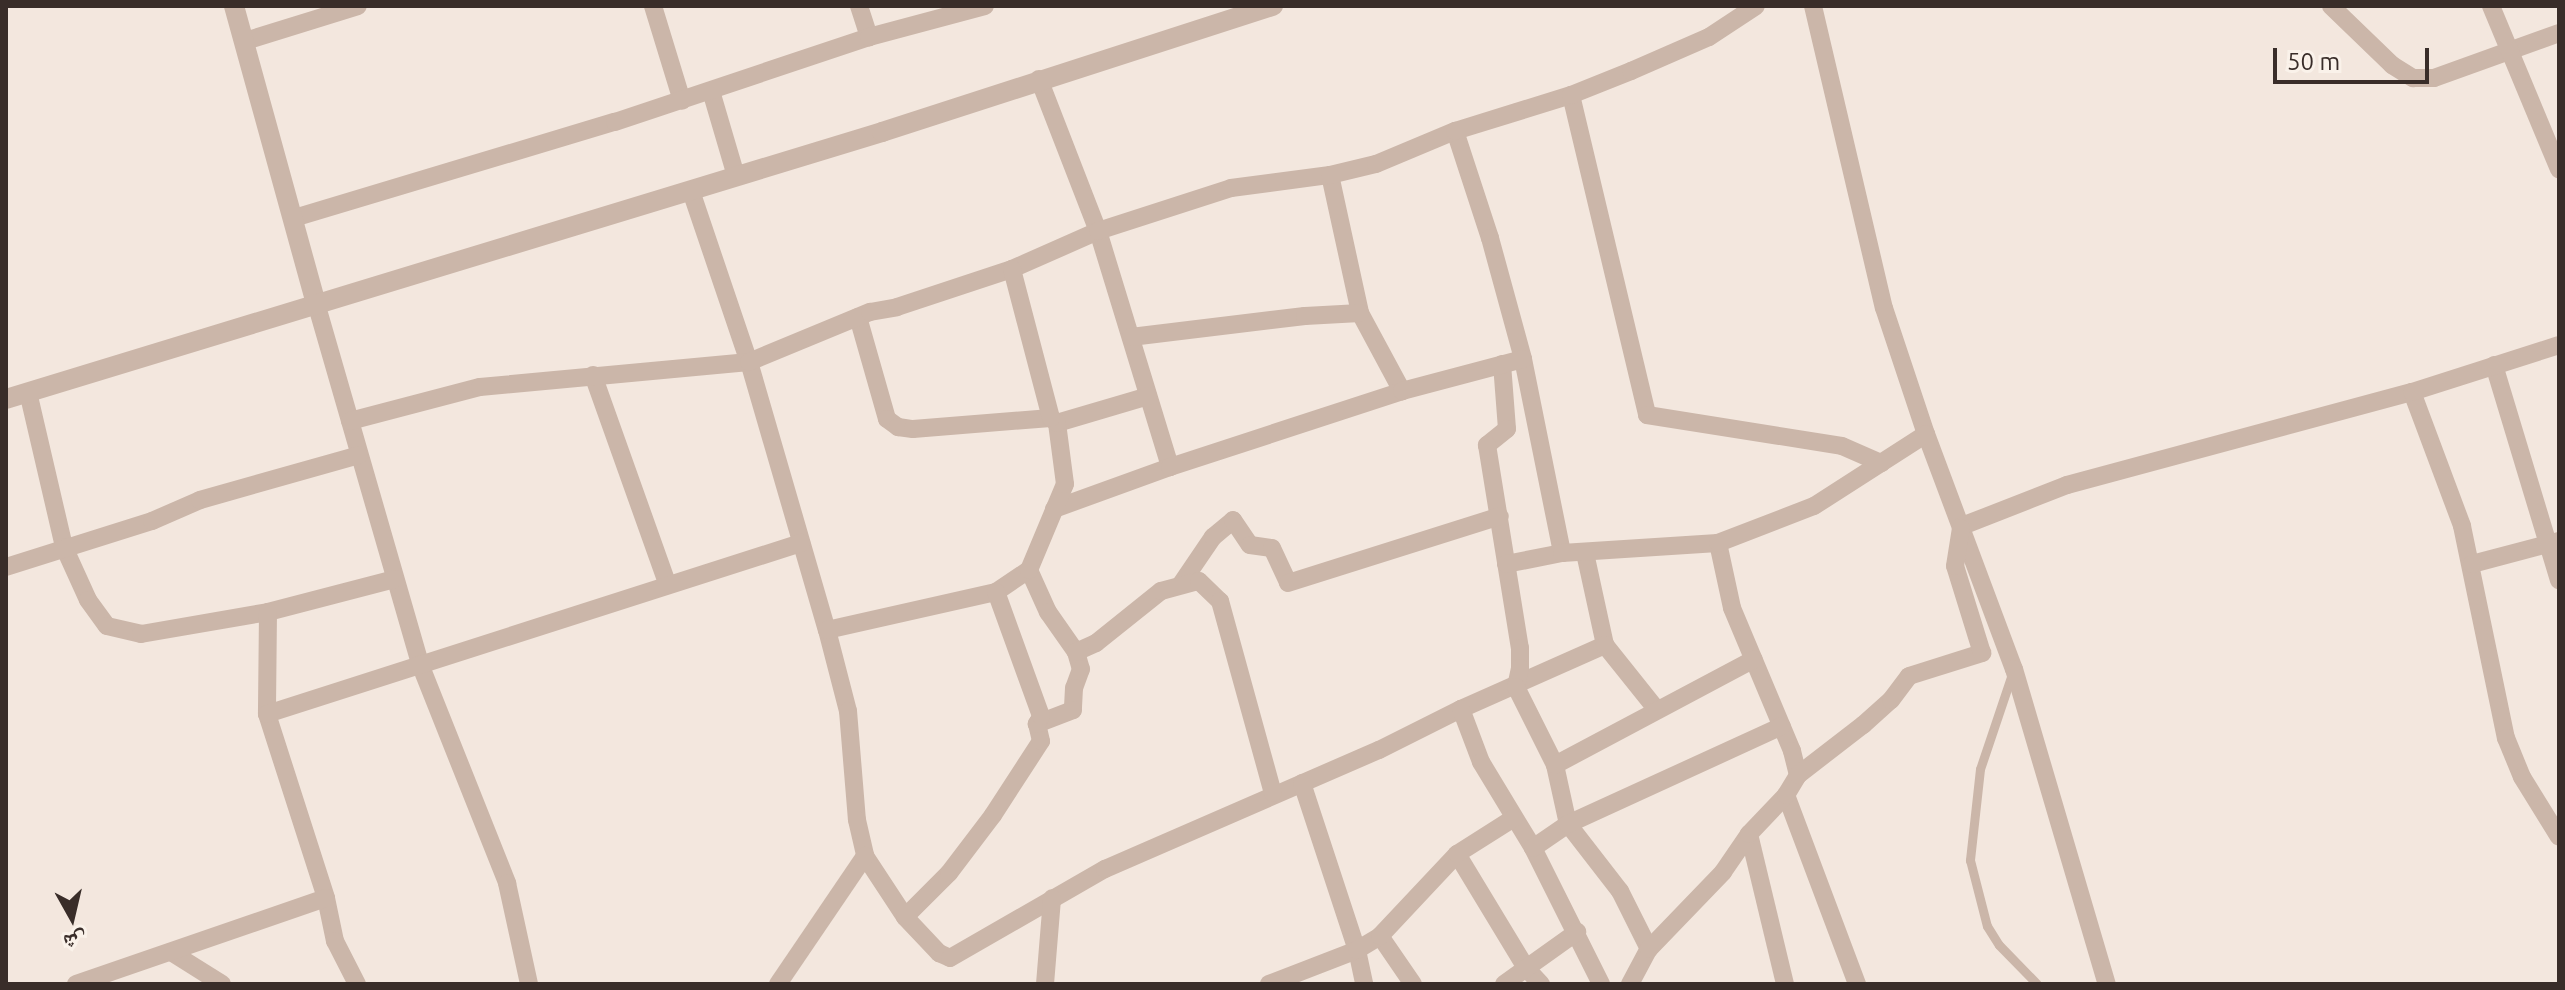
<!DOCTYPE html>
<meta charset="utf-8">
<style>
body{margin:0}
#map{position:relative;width:2565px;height:990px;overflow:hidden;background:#f3e7de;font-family:Ubuntu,"Noto Naskh Arabic",sans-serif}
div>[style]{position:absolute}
.service>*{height:9px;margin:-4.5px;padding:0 4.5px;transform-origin:4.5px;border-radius:4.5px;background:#cbb6a9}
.minor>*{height:18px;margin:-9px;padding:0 9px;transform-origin:9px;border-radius:9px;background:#cbb6a9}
.tertiary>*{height:20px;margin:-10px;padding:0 10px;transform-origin:10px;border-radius:10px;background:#cbb6a9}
span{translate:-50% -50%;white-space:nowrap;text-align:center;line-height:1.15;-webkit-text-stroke:6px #faf2ea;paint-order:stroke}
.frame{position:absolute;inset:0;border:8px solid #392d29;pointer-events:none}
.north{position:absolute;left:32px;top:878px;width:80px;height:80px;-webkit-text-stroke:6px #faf2ea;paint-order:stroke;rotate:172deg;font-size:22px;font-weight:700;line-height:32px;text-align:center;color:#392d29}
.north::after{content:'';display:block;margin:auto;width:28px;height:36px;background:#392d29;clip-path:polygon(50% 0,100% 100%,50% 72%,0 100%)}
.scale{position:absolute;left:2273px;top:48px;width:156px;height:36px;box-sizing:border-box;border:4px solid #392d29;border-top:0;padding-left:10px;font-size:24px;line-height:28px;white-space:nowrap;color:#392d29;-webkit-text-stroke:6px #faf2ea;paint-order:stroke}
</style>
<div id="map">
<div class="service">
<i style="left:2013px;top:671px;width:103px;rotate:108.6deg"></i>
<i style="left:1980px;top:769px;width:92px;rotate:96.3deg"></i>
<i style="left:1970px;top:860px;width:68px;rotate:75.6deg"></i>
<i style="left:1987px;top:926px;width:22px;rotate:58deg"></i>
<i style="left:1999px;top:945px;width:54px;rotate:45.7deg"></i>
</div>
<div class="minor">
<i style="left:653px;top:6px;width:99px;rotate:73deg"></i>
<i style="left:859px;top:6px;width:33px;rotate:72deg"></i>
<i style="left:1813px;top:6px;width:310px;rotate:76.8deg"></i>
<i style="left:1884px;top:308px;width:133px;rotate:71.6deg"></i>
<i style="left:1926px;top:434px;width:251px;rotate:69.5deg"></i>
<i style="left:2014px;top:669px;width:328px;rotate:73.6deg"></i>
<i style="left:2331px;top:6px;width:85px;rotate:44deg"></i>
<i style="left:2392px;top:65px;width:25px;rotate:32deg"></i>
<i style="left:2413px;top:78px;width:21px"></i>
<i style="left:2434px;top:78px;width:133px;rotate:-19.8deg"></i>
<i style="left:2491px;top:6px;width:177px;rotate:67.4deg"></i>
<i style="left:245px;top:41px;width:118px;rotate:-17.2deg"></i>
<i style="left:1039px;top:79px;width:163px;rotate:68.8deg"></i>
<i style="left:1098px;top:231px;width:247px;rotate:73deg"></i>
<i style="left:711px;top:91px;width:89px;rotate:73.6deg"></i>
<i style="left:1571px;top:95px;width:329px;rotate:76.6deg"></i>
<i style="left:1647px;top:415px;width:197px;rotate:9deg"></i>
<i style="left:1842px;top:446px;width:43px;rotate:23.6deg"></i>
<i style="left:1455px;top:131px;width:113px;rotate:71.9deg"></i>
<i style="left:1490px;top:238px;width:125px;rotate:74.7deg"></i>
<i style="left:1523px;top:359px;width:198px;rotate:78.6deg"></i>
<i style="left:1330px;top:175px;width:141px;rotate:77.7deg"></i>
<i style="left:1360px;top:313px;width:89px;rotate:61.7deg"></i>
<i style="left:691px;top:191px;width:181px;rotate:71.3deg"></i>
<i style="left:749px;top:362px;width:279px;rotate:73.8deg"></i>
<i style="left:827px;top:630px;width:84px;rotate:75.5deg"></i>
<i style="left:848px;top:711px;width:109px;rotate:85.3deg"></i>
<i style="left:857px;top:820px;width:37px;rotate:77deg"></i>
<i style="left:865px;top:856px;width:73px;rotate:56.7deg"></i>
<i style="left:905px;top:917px;width:50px;rotate:46.6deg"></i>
<i style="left:939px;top:953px;width:12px;rotate:24deg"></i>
<i style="left:950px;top:958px;width:179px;rotate:-29.9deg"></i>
<i style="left:1105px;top:869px;width:299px;rotate:-23.5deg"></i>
<i style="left:1379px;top:750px;width:92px;rotate:-26.6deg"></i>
<i style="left:1461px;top:709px;width:158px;rotate:-24deg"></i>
<i style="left:294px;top:218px;width:335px;rotate:-16.7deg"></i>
<i style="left:615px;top:122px;width:268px;rotate:-18.5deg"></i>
<i style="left:869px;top:37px;width:120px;rotate:-15deg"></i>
<i style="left:316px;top:303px;width:376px;rotate:73.9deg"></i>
<i style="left:420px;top:664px;width:236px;rotate:68.3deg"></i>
<i style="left:507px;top:883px;width:103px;rotate:77.7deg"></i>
<i style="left:858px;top:317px;width:106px;rotate:74.1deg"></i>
<i style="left:887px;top:419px;width:14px;rotate:36deg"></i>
<i style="left:898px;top:427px;width:15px;rotate:8deg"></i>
<i style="left:913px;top:429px;width:138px;rotate:-4.6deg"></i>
<i style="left:1131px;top:337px;width:175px;rotate:-6.9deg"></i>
<i style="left:1305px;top:316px;width:55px;rotate:-3.1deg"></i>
<i style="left:1502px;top:364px;width:65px;rotate:85.6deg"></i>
<i style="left:1507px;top:429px;width:26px;rotate:141deg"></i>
<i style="left:1487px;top:445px;width:206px;rotate:80.8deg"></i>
<i style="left:1520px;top:648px;width:20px;rotate:90deg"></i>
<i style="left:1520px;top:668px;width:19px;rotate:102deg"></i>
<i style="left:1516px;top:687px;width:87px;rotate:63.4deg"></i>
<i style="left:1555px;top:765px;width:60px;rotate:77.6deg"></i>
<i style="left:1568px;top:824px;width:85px;rotate:52.2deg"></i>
<i style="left:1620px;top:891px;width:65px;rotate:63.4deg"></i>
<i style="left:2494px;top:365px;width:225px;rotate:73.2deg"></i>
<i style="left:593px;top:375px;width:221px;rotate:70.4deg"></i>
<i style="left:28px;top:392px;width:159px;rotate:76.9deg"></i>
<i style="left:64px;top:547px;width:58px;rotate:65.6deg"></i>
<i style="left:88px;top:600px;width:32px;rotate:54deg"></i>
<i style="left:107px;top:626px;width:35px;rotate:13deg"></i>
<i style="left:141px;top:634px;width:129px;rotate:-9.8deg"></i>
<i style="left:268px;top:612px;width:131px;rotate:-14.6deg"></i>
<i style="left:2412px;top:392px;width:143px;rotate:69.5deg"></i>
<i style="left:2462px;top:526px;width:217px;rotate:78.3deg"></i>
<i style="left:2506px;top:738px;width:42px;rotate:67.7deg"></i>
<i style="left:2522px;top:777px;width:70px;rotate:58.3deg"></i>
<i style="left:350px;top:421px;width:134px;rotate:-14.7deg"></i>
<i style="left:480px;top:387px;width:270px;rotate:-5.3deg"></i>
<i style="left:749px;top:362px;width:131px;rotate:-22.5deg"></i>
<i style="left:870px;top:312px;width:27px;rotate:-10deg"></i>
<i style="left:897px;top:307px;width:121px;rotate:-18.3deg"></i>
<i style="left:1012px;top:269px;width:94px;rotate:-23.8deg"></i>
<i style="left:1098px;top:231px;width:140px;rotate:-17.9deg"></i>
<i style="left:1231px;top:188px;width:100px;rotate:-7.5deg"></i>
<i style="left:1330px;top:175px;width:47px;rotate:-13.4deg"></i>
<i style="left:1376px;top:164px;width:86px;rotate:-22.7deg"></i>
<i style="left:1455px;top:131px;width:121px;rotate:-17.2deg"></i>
<i style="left:1571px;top:95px;width:65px;rotate:-21.8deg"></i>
<i style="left:1631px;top:71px;width:85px;rotate:-23.6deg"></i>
<i style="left:1709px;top:37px;width:56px;rotate:-33.4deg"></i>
<i style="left:1057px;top:423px;width:95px;rotate:-16.5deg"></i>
<i style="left:1054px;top:509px;width:123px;rotate:-19.9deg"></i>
<i style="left:1170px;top:467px;width:244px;rotate:-18.1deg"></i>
<i style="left:1402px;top:391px;width:125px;rotate:-14.8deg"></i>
<i style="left:1962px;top:526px;width:113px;rotate:-21.3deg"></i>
<i style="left:2067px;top:485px;width:357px;rotate:-15.1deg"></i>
<i style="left:2412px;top:392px;width:154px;rotate:-17.7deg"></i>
<i style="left:1718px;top:543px;width:66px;rotate:77.8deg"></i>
<i style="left:1732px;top:608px;width:155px;rotate:67.2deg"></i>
<i style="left:1792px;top:751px;width:25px;rotate:76deg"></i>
<i style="left:1585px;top:553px;width:94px;rotate:77.7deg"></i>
<i style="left:1605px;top:645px;width:83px;rotate:51.3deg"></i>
<i style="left:1506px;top:564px;width:57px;rotate:-11.1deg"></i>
<i style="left:1562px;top:553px;width:156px;rotate:-3.7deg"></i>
<i style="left:1718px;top:543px;width:103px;rotate:-21.1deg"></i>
<i style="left:1814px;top:506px;width:133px;rotate:-32.7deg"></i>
<i style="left:2472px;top:564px;width:90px;rotate:-14.8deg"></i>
<i style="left:6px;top:567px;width:153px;rotate:-17.5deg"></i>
<i style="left:152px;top:521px;width:52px;rotate:-23.6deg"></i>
<i style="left:200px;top:500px;width:165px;rotate:-15.8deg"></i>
<i style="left:1029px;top:570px;width:46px;rotate:65.7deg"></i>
<i style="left:1048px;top:612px;width:49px;rotate:55deg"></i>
<i style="left:1076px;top:652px;width:18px;rotate:74deg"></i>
<i style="left:1081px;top:669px;width:20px;rotate:110deg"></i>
<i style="left:1074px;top:688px;width:22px;rotate:93deg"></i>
<i style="left:1073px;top:710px;width:39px;rotate:159deg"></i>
<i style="left:1181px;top:584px;width:57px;rotate:-55.8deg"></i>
<i style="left:1213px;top:537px;width:26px;rotate:-40deg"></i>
<i style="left:1233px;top:520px;width:30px;rotate:56deg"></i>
<i style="left:1250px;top:545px;width:22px;rotate:8deg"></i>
<i style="left:1272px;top:548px;width:38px;rotate:65deg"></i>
<i style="left:1288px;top:583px;width:222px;rotate:-17.5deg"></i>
<i style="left:268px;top:612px;width:102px;rotate:90.6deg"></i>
<i style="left:267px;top:714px;width:193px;rotate:72.2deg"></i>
<i style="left:326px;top:898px;width:44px;rotate:78.2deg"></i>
<i style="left:335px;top:941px;width:48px;rotate:62.9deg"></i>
<i style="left:827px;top:630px;width:173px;rotate:-12.7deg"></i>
<i style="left:996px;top:592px;width:40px;rotate:-34deg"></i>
<i style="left:1029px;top:570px;width:93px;rotate:-67.3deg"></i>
<i style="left:1065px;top:484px;width:62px;rotate:-97.5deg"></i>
<i style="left:1057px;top:423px;width:8px;rotate:-140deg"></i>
<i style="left:1051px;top:418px;width:154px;rotate:-104.7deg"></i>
<i style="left:1076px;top:652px;width:22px;rotate:-24deg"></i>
<i style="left:1096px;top:643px;width:83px;rotate:-38.7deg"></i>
<i style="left:1161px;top:591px;width:39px;rotate:-15deg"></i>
<i style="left:1199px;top:581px;width:29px;rotate:44deg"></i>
<i style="left:1220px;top:601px;width:199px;rotate:74.6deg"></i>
<i style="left:1461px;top:709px;width:57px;rotate:69.3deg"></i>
<i style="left:1481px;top:762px;width:100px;rotate:58.8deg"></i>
<i style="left:1533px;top:848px;width:152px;rotate:63.4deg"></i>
<i style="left:267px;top:714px;width:561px;rotate:-17.76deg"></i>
<i style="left:1555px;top:765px;width:225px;rotate:-28deg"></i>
<i style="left:1302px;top:783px;width:176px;rotate:71.8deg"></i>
<i style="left:1357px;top:950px;width:35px;rotate:78deg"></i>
<i style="left:1786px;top:795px;width:202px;rotate:69.4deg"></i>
<i style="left:1749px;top:834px;width:154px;rotate:76.5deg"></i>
<i style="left:1533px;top:848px;width:42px;rotate:-34.4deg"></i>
<i style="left:1568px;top:824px;width:235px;rotate:-24.6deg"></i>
<i style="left:1457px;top:854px;width:133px;rotate:58.8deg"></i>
<i style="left:1526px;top:968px;width:22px;rotate:47deg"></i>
<i style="left:905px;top:917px;width:62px;rotate:-45deg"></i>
<i style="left:949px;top:873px;width:73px;rotate:-52.8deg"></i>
<i style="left:993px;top:815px;width:88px;rotate:-57deg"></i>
<i style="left:1041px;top:741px;width:17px;rotate:-103deg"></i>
<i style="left:1037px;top:724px;width:9px;rotate:-63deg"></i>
<i style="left:1041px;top:716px;width:132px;rotate:-109.9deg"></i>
<i style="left:1380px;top:936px;width:58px;rotate:55.5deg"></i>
<i style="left:171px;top:952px;width:60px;rotate:32.1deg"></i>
<i style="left:76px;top:984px;width:264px;rotate:-19deg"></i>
<i style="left:778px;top:984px;width:155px;rotate:-55.8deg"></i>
<i style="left:1045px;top:984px;width:86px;rotate:-85.3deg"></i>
<i style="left:1269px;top:984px;width:94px;rotate:-21.1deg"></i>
<i style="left:1357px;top:950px;width:27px;rotate:-31deg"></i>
<i style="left:1380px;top:936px;width:112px;rotate:-46.8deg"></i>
<i style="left:1457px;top:854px;width:67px;rotate:-32.3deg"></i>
<i style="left:1504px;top:984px;width:90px;rotate:-35.5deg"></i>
<i style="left:1630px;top:984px;width:40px;rotate:-62deg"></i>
<i style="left:1649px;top:949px;width:107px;rotate:-46.1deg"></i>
<i style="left:1723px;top:872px;width:46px;rotate:-55.6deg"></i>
<i style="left:1749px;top:834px;width:54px;rotate:-46.5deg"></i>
<i style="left:1786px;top:795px;width:23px;rotate:-59deg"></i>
<i style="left:1798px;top:775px;width:82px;rotate:-37.6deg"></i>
<i style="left:1863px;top:725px;width:38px;rotate:-42deg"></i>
<i style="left:1891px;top:700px;width:30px;rotate:-53deg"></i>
<i style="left:1909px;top:676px;width:77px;rotate:-17.5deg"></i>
<i style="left:1982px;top:653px;width:91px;rotate:-107.2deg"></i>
<i style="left:1955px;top:566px;width:38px;rotate:-81deg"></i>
</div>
<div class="tertiary">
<i style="left:234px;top:6px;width:308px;rotate:74.6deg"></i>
<i style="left:6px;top:399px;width:916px;rotate:-16.95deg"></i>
<i style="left:882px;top:132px;width:411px;rotate:-17.9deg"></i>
</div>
<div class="frame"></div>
<div class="north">ش</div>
<div class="scale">50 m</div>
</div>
